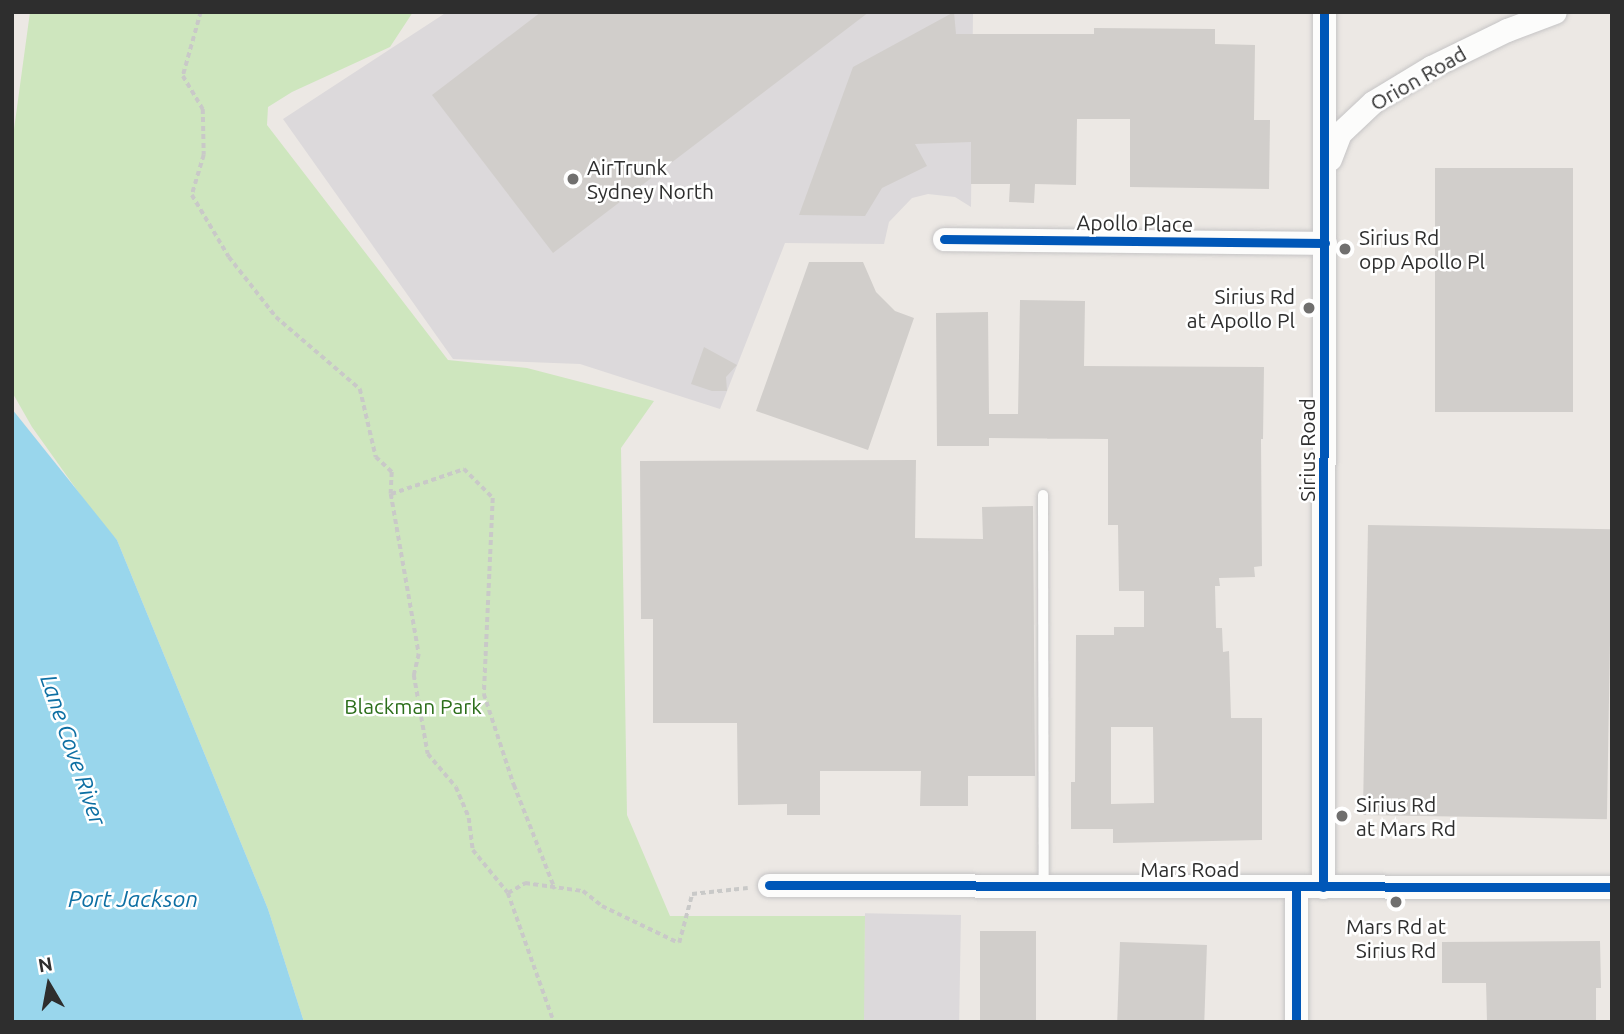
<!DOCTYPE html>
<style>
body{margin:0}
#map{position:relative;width:1624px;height:1034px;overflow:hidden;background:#ece8e4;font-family:Ubuntu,sans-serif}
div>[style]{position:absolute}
.industrial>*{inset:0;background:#dcd9db;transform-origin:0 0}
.green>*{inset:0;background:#cee6be}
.water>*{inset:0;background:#99d6ec}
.building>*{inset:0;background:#d1cecb;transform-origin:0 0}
.path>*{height:3.5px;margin-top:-1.75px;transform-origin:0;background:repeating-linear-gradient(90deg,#c9c9c8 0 5px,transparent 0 8.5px)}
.roads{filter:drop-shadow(0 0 2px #c5c4c5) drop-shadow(0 0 2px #c5c4c5)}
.service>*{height:10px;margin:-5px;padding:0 5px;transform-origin:5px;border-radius:5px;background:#fcfcfb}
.minor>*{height:23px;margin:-11.5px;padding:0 11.5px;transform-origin:11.5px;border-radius:11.5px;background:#fcfcfb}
.cycleway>*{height:9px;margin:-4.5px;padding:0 4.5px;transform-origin:4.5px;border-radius:4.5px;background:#0057b8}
.dots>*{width:19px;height:19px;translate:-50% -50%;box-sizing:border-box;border:4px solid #fff;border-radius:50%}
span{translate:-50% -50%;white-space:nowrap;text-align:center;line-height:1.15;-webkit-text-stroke:5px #fff;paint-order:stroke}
.street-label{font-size:21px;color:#2e2e2e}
.poi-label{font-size:21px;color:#2e2e2e}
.left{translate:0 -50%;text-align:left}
.right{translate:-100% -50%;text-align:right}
.park-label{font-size:21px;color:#2c6e1b}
.water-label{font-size:23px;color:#0d6fa3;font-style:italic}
.frame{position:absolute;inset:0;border:14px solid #2e2e2e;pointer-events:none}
.north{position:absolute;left:14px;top:950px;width:70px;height:70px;-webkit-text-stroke:5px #fff;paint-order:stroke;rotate:350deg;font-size:19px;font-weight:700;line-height:28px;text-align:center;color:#2e2e2e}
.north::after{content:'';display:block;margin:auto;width:24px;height:32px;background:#2e2e2e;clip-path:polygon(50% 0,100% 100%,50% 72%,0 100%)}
</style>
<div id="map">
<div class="industrial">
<i style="clip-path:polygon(447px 12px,973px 12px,971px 207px,955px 197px,928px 194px,912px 198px,889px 222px,884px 244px,785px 243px,720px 409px,580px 364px,453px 359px,283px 119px)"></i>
<i style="left:961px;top:915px;width:107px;height:96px;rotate:91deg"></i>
</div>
<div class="green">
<i style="clip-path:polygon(30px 12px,413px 12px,390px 47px,292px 92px,268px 107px,267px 125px,448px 360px,527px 368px,654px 401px,621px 448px,627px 815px,670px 916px,865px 916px,864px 1022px,304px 1022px,268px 909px,117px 540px,94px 514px,32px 427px,12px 392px,12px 144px)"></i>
</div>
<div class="water">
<i style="clip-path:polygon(12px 409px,117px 540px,268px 909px,304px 1022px,12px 1022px)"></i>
</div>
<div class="building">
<i style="clip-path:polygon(541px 12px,869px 12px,553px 253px,432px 95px)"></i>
<i style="clip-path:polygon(954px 12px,956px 34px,1094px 34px,1094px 28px,1215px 29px,1215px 44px,1255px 45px,1254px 120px,1270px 120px,1269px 189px,1130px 187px,1130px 119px,1077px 119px,1076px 185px,1035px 184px,1034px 203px,1009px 202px,1010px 184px,971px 184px,971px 142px,915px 144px,927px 166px,882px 188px,865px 216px,799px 215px,853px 67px)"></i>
<i style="left:1573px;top:168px;width:244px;height:138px;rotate:90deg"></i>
<i style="clip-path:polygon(809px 262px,863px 262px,876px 292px,895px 311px,914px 318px,868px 450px,756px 411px)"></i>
<i style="clip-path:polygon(evenodd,1020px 300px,1085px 301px,1084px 366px,1264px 367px,1263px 439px,1261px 439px,1262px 566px,1254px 567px,1255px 577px,1219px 578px,1220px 586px,1215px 586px,1216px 628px,1222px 628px,1223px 652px,1229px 651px,1231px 718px,1262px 718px,1262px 840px,1113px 843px,1113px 829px,1071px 829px,1071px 782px,1075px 782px,1076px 635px,1114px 635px,1114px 627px,1144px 627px,1144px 591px,1119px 591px,1118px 525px,1108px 525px,1108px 439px,989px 438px,989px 446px,937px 446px,936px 313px,988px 312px,989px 414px,1018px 414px,1020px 300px,1111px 727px,1153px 727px,1154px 803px,1111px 804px,1111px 727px)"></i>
<i style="clip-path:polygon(704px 347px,737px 365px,726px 377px,727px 391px,712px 391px,691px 384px)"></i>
<i style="clip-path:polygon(916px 460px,915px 538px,983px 539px,982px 507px,1033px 506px,1035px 776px,968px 776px,968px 806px,920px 806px,921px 771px,820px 771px,820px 815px,787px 815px,787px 804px,738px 805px,737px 723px,653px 723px,653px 619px,641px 619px,640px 461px)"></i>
<i style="left:1368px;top:525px;width:244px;height:290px;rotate:1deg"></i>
<i style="left:980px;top:931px;width:56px;height:91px"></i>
<i style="clip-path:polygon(1600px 941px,1601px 988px,1596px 988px,1596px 1022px,1487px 1022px,1486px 983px,1442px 983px,1442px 942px)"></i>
<i style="left:1120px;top:942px;width:87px;height:80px;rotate:2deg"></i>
</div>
<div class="path">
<i style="left:201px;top:12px;width:66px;rotate:105.7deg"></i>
<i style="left:183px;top:76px;width:39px;rotate:59deg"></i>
<i style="left:203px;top:109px;width:46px;rotate:88.8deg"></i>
<i style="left:204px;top:155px;width:42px;rotate:106.7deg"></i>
<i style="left:192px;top:195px;width:72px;rotate:59.2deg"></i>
<i style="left:229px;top:257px;width:76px;rotate:51.9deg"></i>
<i style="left:276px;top:317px;width:111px;rotate:40.6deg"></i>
<i style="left:360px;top:389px;width:70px;rotate:76.8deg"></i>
<i style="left:376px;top:457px;width:22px;rotate:43deg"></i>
<i style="left:392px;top:472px;width:22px;rotate:93deg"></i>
<i style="left:391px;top:494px;width:162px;rotate:80.1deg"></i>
<i style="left:419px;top:654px;width:22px;rotate:103deg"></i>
<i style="left:414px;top:675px;width:80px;rotate:80deg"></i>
<i style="left:428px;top:754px;width:43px;rotate:49.7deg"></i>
<i style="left:456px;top:787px;width:34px;rotate:67deg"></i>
<i style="left:469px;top:818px;width:32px;rotate:83deg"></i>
<i style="left:473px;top:850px;width:55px;rotate:50.9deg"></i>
<i style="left:508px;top:893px;width:137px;rotate:70.4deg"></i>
<i style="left:391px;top:494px;width:77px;rotate:-18.9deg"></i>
<i style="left:464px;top:469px;width:41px;rotate:45deg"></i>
<i style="left:493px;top:498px;width:196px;rotate:92.6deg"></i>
<i style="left:484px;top:694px;width:96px;rotate:71.8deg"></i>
<i style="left:514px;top:785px;width:112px;rotate:68.5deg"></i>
<i style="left:508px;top:893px;width:20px;rotate:-30deg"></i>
<i style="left:525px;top:883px;width:59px;rotate:7.9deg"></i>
<i style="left:583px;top:891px;width:24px;rotate:38deg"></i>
<i style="left:602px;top:906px;width:85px;rotate:25.7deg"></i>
<i style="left:679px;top:943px;width:51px;rotate:-75.1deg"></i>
<i style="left:692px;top:894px;width:56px;rotate:-6.1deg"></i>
</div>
<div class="roads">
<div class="service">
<i style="left:1043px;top:495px;width:391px;rotate:89.9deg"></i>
</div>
<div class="minor">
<i style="left:1330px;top:159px;width:28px;rotate:-69deg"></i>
<i style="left:1340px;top:133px;width:45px;rotate:-43.2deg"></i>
<i style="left:1373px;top:102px;width:68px;rotate:-31.1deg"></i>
<i style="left:1431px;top:67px;width:85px;rotate:-26deg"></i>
<i style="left:1507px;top:30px;width:51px;rotate:-20.6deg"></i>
<i style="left:944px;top:239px;width:381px;rotate:0.6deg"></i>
<i style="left:769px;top:885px;width:843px;rotate:0.14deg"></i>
<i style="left:1323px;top:887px;width:875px;rotate:-89.93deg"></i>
<i style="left:1296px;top:1022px;width:135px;rotate:-90deg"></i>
</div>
</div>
<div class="cycleway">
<i style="left:944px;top:239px;width:381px;rotate:0.6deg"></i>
<i style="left:769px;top:885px;width:843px;rotate:0.14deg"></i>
<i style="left:1323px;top:887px;width:875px;rotate:-89.93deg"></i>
<i style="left:1296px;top:1022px;width:135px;rotate:-90deg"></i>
</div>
<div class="dots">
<i style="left:573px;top:179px;background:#706f6e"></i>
<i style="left:1345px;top:249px;background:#706f6e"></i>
<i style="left:1309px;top:308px;background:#706f6e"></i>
<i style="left:1342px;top:816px;background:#706f6e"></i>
<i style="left:1396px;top:902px;background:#706f6e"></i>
</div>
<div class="street-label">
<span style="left:1418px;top:78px;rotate:-30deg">Orion Road</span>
<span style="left:1135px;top:223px;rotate:1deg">Apollo Place</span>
<span style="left:1307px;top:450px;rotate:-90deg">Sirius Road</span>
<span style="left:1190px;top:869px">Mars Road</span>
</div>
<div class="poi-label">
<span class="left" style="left:587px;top:179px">AirTrunk<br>Sydney North</span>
<span class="left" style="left:1359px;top:249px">Sirius Rd<br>opp Apollo Pl</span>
<span class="right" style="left:1295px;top:308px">Sirius Rd<br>at Apollo Pl</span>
<span class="left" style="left:1356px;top:816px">Sirius Rd<br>at Mars Rd</span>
<span style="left:1396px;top:938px">Mars Rd at<br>Sirius Rd</span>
</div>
<div class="park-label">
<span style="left:413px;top:706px">Blackman Park</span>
</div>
<div class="water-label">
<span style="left:73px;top:750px;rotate:71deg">Lane Cove River</span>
<span style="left:133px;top:899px">Port Jackson</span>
</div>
<div class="frame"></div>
<div class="north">N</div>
</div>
